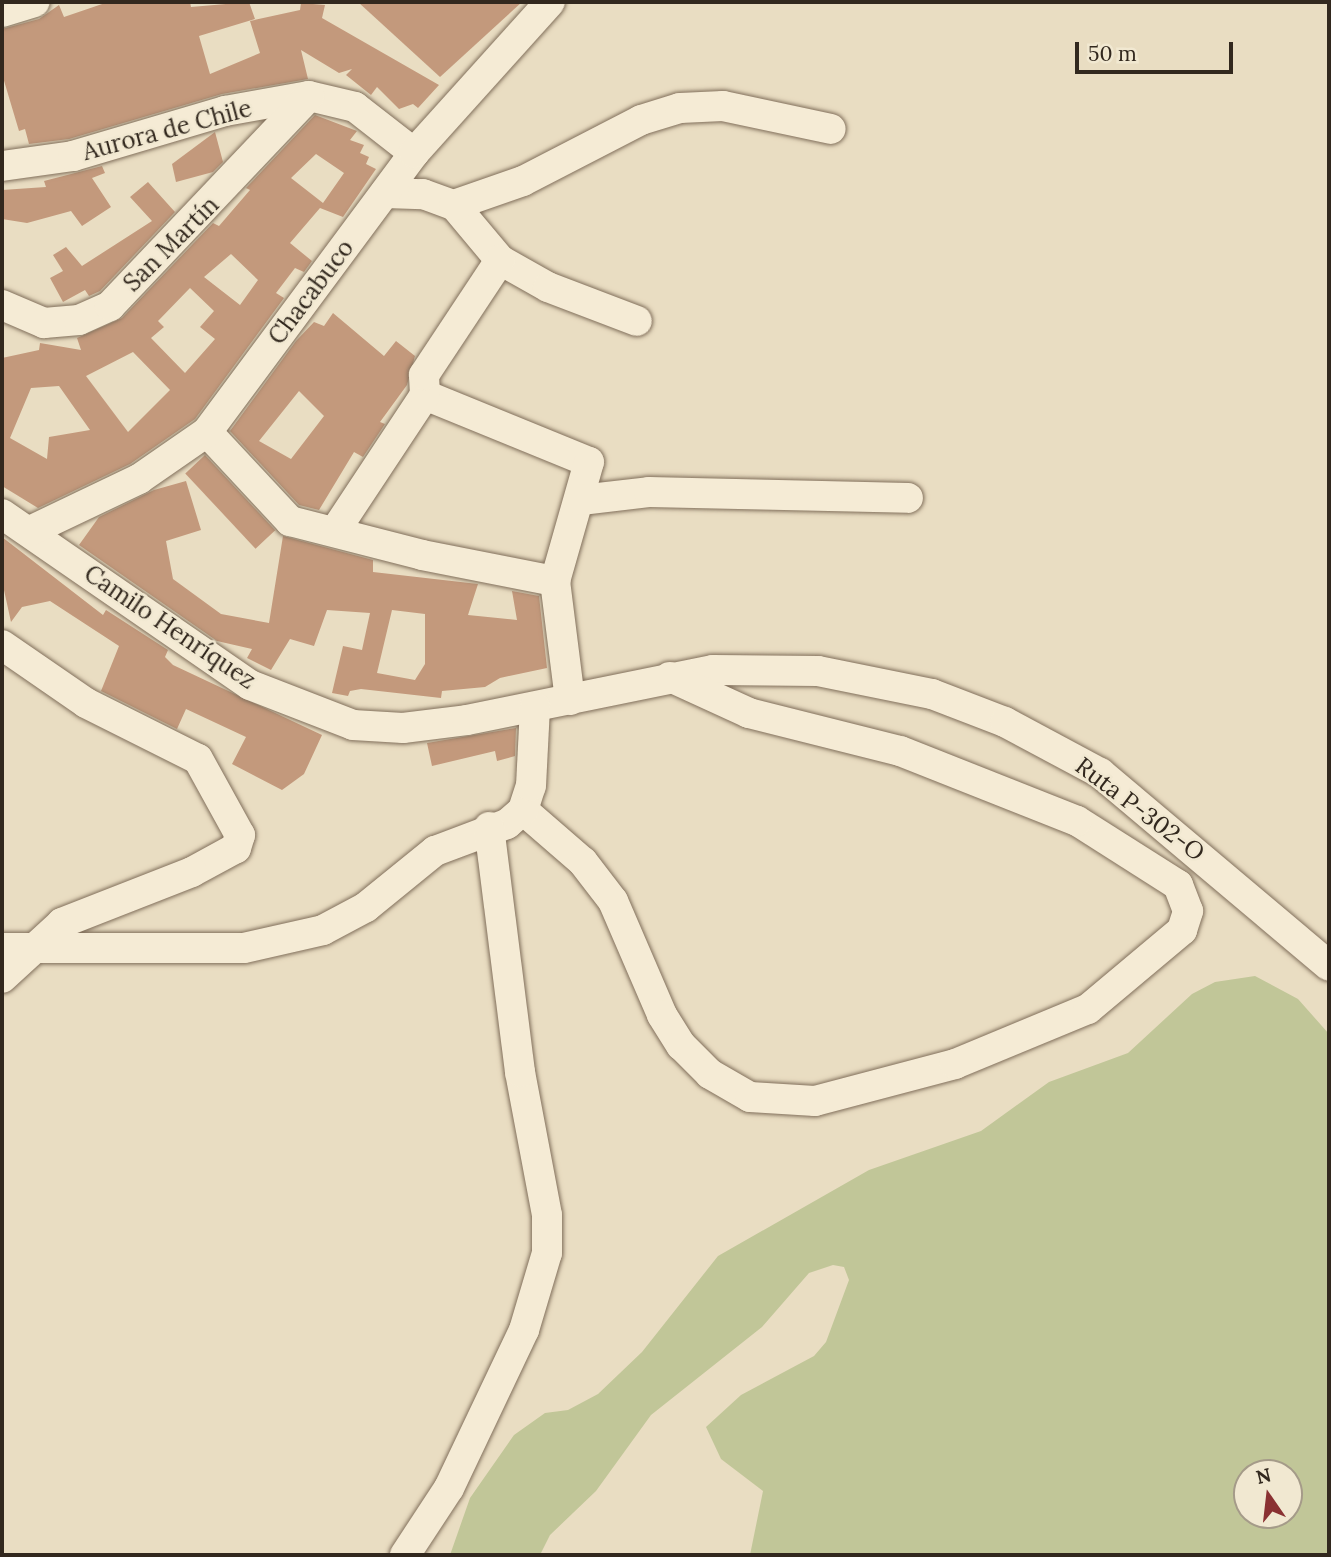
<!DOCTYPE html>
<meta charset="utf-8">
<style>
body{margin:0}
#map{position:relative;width:1331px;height:1557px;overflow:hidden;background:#e9ddc2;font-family:Lora,serif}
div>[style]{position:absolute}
.green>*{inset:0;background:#c1c698}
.building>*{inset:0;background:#c3997c;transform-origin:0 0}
.roads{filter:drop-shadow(0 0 2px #816f5b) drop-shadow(0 0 2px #816f5b)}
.minor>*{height:30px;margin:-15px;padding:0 15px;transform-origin:15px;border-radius:15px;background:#f5ebd5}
span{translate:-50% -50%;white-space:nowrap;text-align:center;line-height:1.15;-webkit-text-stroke:5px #f1e8d1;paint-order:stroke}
.street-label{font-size:24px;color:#32281e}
.frame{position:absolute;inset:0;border:4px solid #32281e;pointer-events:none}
.north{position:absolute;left:1233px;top:1459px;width:70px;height:70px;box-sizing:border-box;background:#f1e8d1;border:2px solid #a59b89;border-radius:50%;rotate:346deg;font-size:19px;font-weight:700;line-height:28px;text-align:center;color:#32281e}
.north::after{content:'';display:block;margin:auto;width:24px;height:32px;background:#8a3132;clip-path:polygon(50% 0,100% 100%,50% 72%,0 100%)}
.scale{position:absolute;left:1075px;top:42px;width:158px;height:32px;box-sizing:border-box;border:4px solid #32281e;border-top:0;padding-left:9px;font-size:21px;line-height:24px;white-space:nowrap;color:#32281e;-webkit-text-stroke:5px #f1e8d1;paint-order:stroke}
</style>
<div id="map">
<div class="green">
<i style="clip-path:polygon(evenodd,1255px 976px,1298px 999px,1329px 1034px,1329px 1555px,750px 1555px,763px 1491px,721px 1459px,706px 1427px,741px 1395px,814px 1356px,826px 1342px,849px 1280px,844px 1267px,833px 1265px,809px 1273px,762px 1327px,651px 1415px,596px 1491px,550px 1535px,540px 1555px,450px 1555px,470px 1498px,514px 1435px,545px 1413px,568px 1410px,598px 1394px,642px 1352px,718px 1256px,869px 1170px,981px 1131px,1049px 1082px,1128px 1053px,1192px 994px,1215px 982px,1255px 976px,1247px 1473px,1289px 1473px,1289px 1515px,1247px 1515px,1247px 1473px)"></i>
</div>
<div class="building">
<i style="clip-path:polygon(108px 2px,190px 2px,191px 7px,249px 2px,255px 19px,199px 36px,210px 74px,260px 53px,250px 21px,300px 10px,301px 3px,325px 5px,322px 18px,439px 85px,418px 108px,413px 104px,399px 109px,377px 87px,371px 95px,346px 75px,352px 69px,339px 73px,301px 50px,308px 79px,222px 94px,69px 139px,29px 144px,25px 129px,19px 131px,2px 74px,2px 29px,39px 19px,59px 5px,64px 17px)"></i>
<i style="clip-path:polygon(358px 2px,522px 2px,440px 77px)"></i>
<i style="clip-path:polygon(evenodd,315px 115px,357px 131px,350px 140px,364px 145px,360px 153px,369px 157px,366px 164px,376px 169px,343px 217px,320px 208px,290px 243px,312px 261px,304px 272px,295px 268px,276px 293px,284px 298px,195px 419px,130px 464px,38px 508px,2px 486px,2px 358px,39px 350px,40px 343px,81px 350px,77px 338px,122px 318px,213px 223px,219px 226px,250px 190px,246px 188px,315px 115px,316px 154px,344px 173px,323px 203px,291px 178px,316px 154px,315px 115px,231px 254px,258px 280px,240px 305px,204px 277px,231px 254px,315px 115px,190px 288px,214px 311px,200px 327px,215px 339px,185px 373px,151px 338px,164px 327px,158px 321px,190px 288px,315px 115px,133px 352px,170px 390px,128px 432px,86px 376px,133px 352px,315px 115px,59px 386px,90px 430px,49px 437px,47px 459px,10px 438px,31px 388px,59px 386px)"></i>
<i style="clip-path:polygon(215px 132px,223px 162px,213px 172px,176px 182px,172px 164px)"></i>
<i style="clip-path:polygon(102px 166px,105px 173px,92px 178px,111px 207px,82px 226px,71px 211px,27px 223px,2px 219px,2px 190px,46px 187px,44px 181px)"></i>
<i style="clip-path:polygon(148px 182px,175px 212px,100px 291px,89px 296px,85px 290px,63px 302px,50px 278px,63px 271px,53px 255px,66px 247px,82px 266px,152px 221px,130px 197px)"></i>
<i style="clip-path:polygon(evenodd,333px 313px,384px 356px,396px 341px,415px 356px,407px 385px,380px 422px,385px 424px,363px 457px,354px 452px,319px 510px,299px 505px,230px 431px,296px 341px,314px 322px,324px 326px,333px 313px,299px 391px,324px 416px,291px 459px,259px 441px,299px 391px)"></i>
<i style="left:205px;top:455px;width:103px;height:27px;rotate:47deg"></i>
<i style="clip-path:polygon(evenodd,186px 481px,201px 530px,166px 541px,173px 579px,221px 614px,269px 623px,283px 536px,373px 560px,373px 572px,478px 584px,468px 615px,517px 620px,512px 591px,539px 596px,547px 668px,500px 678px,485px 687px,442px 691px,441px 698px,361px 689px,350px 691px,348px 696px,332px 693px,343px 646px,362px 650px,370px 613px,327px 610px,314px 646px,290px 639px,271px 670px,247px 658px,252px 649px,217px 641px,79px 545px,99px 517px,154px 490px,186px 481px,392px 610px,425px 614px,425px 664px,415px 680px,377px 673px,392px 610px)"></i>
<i style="clip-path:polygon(2px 537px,103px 615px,106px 610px,168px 650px,165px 657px,173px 665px,322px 735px,304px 774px,282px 790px,232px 764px,246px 737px,186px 709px,177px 729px,101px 691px,119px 646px,50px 601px,22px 607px,11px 622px,2px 581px)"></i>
<i style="clip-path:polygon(516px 728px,515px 756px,497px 761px,495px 751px,432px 766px,427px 743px)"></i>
</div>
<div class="roads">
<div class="minor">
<i style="left:2px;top:12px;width:34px;rotate:-17deg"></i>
<i style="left:2px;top:166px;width:72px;rotate:-8deg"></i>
<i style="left:73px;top:156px;width:159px;rotate:-16.5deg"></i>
<i style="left:225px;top:111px;width:85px;rotate:-10.1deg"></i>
<i style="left:309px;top:96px;width:47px;rotate:13.4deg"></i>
<i style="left:355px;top:107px;width:75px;rotate:37.9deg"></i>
<i style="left:385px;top:193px;width:38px;rotate:2deg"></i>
<i style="left:423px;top:194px;width:33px;rotate:20deg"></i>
<i style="left:454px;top:205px;width:72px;rotate:50.1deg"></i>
<i style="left:500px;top:260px;width:55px;rotate:29.4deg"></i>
<i style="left:548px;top:287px;width:95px;rotate:20.9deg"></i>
<i style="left:454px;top:205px;width:73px;rotate:-19.2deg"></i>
<i style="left:523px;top:181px;width:133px;rotate:-27.3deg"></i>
<i style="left:641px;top:120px;width:41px;rotate:-17.1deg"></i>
<i style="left:680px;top:108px;width:43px;rotate:-2.7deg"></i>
<i style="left:723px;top:106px;width:110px;rotate:12deg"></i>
<i style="left:2px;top:305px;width:46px;rotate:23.2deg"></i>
<i style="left:44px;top:323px;width:35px;rotate:-5deg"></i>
<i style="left:79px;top:320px;width:34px;rotate:-24deg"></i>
<i style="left:110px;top:306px;width:289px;rotate:-46.5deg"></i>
<i style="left:425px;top:395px;width:177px;rotate:22.2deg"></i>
<i style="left:589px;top:462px;width:124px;rotate:105.9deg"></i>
<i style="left:555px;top:581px;width:120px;rotate:82.8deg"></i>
<i style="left:207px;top:432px;width:122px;rotate:47deg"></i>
<i style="left:290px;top:521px;width:136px;rotate:14.4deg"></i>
<i style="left:422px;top:555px;width:136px;rotate:11.1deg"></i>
<i style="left:581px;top:500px;width:68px;rotate:-6.7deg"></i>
<i style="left:649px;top:492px;width:259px;rotate:1.3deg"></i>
<i style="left:2px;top:514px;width:301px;rotate:34.6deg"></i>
<i style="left:250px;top:685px;width:110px;rotate:21.2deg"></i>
<i style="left:353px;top:725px;width:50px;rotate:3.4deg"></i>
<i style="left:403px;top:728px;width:64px;rotate:-7.1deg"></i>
<i style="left:467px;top:720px;width:251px;rotate:-11.5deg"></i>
<i style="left:713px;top:670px;width:105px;rotate:0.5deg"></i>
<i style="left:818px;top:671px;width:116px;rotate:11.4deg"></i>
<i style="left:932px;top:694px;width:78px;rotate:21deg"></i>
<i style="left:1005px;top:722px;width:108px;rotate:28.2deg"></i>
<i style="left:1100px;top:773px;width:299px;rotate:40.1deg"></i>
<i style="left:30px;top:531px;width:121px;rotate:-25.5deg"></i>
<i style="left:139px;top:479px;width:83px;rotate:-34.7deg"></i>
<i style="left:207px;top:432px;width:347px;rotate:-53.4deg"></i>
<i style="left:414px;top:153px;width:203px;rotate:-48deg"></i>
<i style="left:335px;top:531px;width:163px;rotate:-56.5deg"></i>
<i style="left:425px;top:395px;width:20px;rotate:-93deg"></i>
<i style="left:424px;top:375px;width:138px;rotate:-56.5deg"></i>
<i style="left:2px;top:645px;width:102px;rotate:34.6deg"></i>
<i style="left:86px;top:703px;width:125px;rotate:26.6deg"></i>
<i style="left:198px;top:759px;width:87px;rotate:61.1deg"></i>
<i style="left:240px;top:835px;width:14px;rotate:107deg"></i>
<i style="left:236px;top:848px;width:50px;rotate:151.4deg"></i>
<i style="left:192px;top:872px;width:140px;rotate:158.6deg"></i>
<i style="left:62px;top:923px;width:81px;rotate:137.5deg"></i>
<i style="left:523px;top:810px;width:79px;rotate:40.9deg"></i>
<i style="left:583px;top:862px;width:49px;rotate:52.4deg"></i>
<i style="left:613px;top:901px;width:124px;rotate:66.7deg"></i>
<i style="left:662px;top:1015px;width:36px;rotate:58deg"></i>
<i style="left:681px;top:1045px;width:41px;rotate:45deg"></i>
<i style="left:710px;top:1074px;width:46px;rotate:29.9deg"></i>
<i style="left:750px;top:1097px;width:65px;rotate:3.5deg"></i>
<i style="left:815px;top:1101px;width:145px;rotate:-14.8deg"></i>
<i style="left:955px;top:1064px;width:144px;rotate:-22.5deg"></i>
<i style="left:1088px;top:1009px;width:123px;rotate:-40deg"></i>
<i style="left:1182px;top:930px;width:20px;rotate:-72deg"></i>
<i style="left:1188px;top:911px;width:28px;rotate:-111deg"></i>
<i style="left:1178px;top:885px;width:120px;rotate:-147.6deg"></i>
<i style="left:1077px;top:821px;width:190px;rotate:-158.4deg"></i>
<i style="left:900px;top:751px;width:156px;rotate:-165.9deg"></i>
<i style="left:749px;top:713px;width:87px;rotate:-155.5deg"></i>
<i style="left:2px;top:948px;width:242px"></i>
<i style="left:244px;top:948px;width:81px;rotate:-12.8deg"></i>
<i style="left:323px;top:930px;width:49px;rotate:-28.1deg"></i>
<i style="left:366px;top:907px;width:89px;rotate:-39.1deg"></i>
<i style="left:435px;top:851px;width:77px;rotate:-20.6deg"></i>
<i style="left:507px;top:824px;width:21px;rotate:-41deg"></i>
<i style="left:523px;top:810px;width:25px;rotate:-72deg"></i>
<i style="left:531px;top:786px;width:79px;rotate:-87.1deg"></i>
<i style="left:405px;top:1555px;width:80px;rotate:-56.7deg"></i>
<i style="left:449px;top:1488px;width:175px;rotate:-64.6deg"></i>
<i style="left:524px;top:1330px;width:80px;rotate:-73.4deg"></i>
<i style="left:547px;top:1253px;width:38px;rotate:-90deg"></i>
<i style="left:547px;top:1215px;width:146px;rotate:-100.7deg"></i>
<i style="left:520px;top:1072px;width:247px;rotate:-97.2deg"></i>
</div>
</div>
<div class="street-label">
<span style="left:167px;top:130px;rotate:-15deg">Aurora de Chile</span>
<span style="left:171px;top:244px;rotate:-45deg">San Martín</span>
<span style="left:311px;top:292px;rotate:-53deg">Chacabuco</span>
<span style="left:170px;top:627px;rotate:34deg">Camilo Henríquez</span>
<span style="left:1140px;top:809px;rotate:37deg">Ruta P-302-O</span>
</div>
<div class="frame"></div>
<div class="north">N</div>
<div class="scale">50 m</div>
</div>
